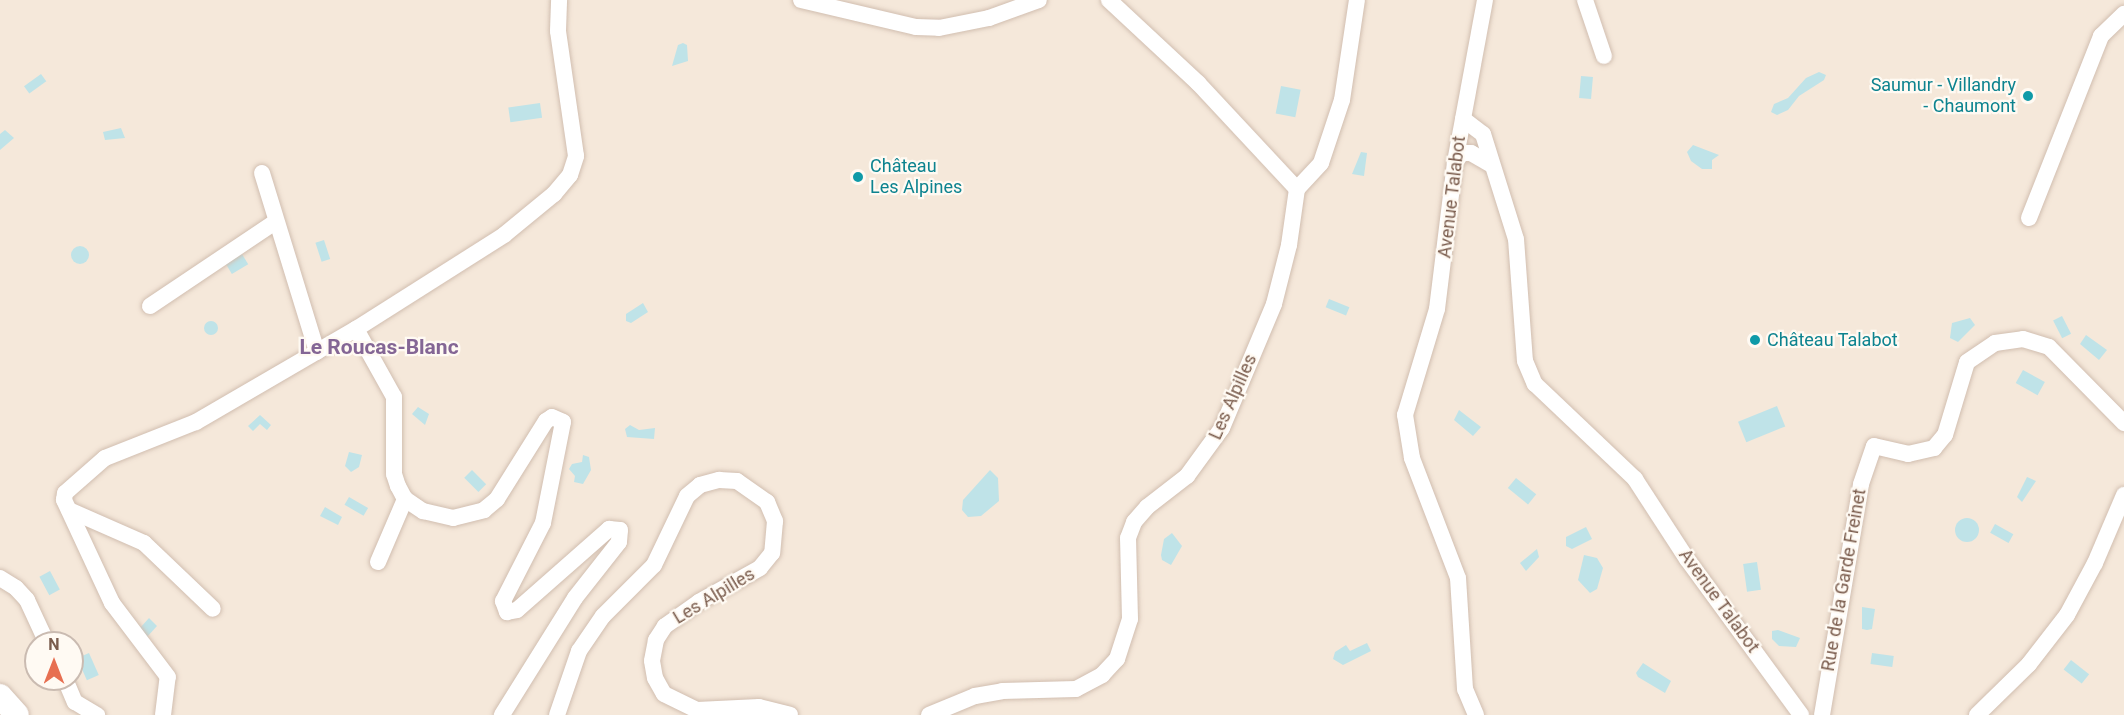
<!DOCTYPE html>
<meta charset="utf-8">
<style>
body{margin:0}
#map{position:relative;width:2124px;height:715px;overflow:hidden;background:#fdf6ec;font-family:Roboto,sans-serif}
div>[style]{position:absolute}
.residential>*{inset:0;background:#f5e8da}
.water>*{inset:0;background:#bfe3e8;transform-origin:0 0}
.round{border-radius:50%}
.roads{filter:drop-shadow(0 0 2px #d1beb0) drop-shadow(0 0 2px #d1beb0)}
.minor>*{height:16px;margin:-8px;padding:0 8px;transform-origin:8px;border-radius:8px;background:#fff}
.secondary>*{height:24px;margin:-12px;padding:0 12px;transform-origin:12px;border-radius:12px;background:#fff}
.dots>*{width:16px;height:16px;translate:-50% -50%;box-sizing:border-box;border:3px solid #fffaf3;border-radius:50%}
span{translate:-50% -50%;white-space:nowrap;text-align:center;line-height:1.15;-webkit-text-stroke:4.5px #fffaf3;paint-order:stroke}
.culture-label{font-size:18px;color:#0d838f}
.right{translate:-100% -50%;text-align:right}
.left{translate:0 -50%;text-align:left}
.street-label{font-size:18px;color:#7a5c4d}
.quarter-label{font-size:21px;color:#846695;font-weight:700}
.north{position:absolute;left:24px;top:631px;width:60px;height:60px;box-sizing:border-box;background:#fffaf3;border:2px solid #cabbb1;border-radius:50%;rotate:0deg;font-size:16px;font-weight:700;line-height:24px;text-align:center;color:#7a5c4d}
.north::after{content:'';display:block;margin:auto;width:21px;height:27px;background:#e76f51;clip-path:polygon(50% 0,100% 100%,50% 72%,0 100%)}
</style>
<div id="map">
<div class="residential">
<i style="clip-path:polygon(evenodd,0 0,2124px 0,2124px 715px,0 715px,0 0,36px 643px,72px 643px,72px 679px,36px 679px,36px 643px)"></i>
</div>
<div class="water">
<i style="clip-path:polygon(683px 43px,687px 45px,688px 61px,672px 66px,678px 45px)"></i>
<i style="clip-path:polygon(1819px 72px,1826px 75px,1824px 80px,1799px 96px,1788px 110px,1777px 115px,1771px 112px,1774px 104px,1788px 98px,1806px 78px)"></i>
<i style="left:41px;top:74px;width:9px;height:21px;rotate:54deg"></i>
<i style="left:1581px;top:76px;width:12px;height:22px;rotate:5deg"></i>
<i style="left:1281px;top:86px;width:20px;height:28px;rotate:11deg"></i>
<i style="left:540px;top:103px;width:15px;height:32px;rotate:82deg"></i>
<i style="clip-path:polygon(121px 128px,125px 138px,105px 140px,103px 132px)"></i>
<i style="clip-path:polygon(5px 130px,14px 138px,0 150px,0 134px)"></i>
<i style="clip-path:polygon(1693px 145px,1719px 155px,1712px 160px,1712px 169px,1702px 169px,1691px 161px,1687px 152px)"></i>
<i style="clip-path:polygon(1361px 152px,1367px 153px,1364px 176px,1352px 174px)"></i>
<i style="left:324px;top:240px;width:20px;height:9px;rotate:72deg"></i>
<i class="round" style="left:71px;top:246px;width:18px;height:18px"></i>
<i style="left:242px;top:254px;width:12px;height:19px;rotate:59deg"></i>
<i style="left:1329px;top:299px;width:22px;height:9px;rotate:22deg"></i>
<i style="clip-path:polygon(643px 303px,648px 312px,631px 323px,626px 321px,626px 314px)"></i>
<i style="left:2062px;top:316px;width:20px;height:10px;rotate:63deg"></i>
<i style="clip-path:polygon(1970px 318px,1975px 325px,1958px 342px,1950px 338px,1952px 323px)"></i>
<i class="round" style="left:204px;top:321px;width:14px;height:14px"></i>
<i style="clip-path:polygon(2086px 335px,2107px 350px,2099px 360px,2080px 344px)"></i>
<i style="left:2023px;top:370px;width:25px;height:15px;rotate:29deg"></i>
<i style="left:1777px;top:406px;width:22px;height:42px;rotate:68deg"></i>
<i style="clip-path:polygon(418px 407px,429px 414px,425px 425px,412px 414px)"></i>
<i style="clip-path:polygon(1459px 410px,1481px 427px,1473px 436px,1454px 420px)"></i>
<i style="clip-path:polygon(260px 415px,271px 425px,267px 430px,260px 424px,253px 431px,248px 426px)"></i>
<i style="clip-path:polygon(630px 425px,639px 430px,655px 428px,654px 439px,627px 437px,625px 429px)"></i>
<i style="clip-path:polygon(349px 452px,362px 455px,359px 467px,351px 472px,345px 466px)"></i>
<i style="clip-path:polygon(583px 455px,589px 457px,591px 470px,583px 484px,574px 482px,575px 476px,569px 469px,572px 464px,582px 462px)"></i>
<i style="left:472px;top:470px;width:20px;height:11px;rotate:45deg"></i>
<i style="clip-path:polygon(990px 470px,998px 478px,999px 501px,981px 516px,968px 517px,962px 510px,963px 500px)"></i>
<i style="clip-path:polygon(2027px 477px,2036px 481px,2022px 502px,2017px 497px)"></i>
<i style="left:1516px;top:478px;width:26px;height:13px;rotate:39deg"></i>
<i style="left:349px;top:497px;width:22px;height:9px;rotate:30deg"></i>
<i style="clip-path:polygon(325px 507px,342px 517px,338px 525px,320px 516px)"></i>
<i class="round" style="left:1955px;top:518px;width:24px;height:24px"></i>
<i style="left:1995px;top:524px;width:21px;height:10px;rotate:29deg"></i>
<i style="clip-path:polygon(1586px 527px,1592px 539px,1572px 549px,1566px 546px,1566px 537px)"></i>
<i style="clip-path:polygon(1172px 533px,1182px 546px,1171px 565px,1162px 560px,1161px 555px,1164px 539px)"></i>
<i style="clip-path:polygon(1537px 549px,1539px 557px,1526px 571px,1520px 563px)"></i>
<i style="clip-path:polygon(1584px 555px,1597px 558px,1603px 568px,1597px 589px,1590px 593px,1578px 580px)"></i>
<i style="left:1757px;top:562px;width:28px;height:14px;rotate:82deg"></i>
<i style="left:50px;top:571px;width:21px;height:12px;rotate:62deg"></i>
<i style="clip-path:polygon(1862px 607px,1875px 609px,1872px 629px,1867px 630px,1862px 629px)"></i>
<i style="clip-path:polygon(149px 618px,157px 626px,147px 637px,140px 628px)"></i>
<i style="clip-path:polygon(1778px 630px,1800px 638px,1796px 647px,1779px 646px,1772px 639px,1772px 631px)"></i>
<i style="clip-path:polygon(1367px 643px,1371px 651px,1343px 665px,1333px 659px,1335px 652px,1346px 645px,1350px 651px)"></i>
<i style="left:89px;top:653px;width:24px;height:13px;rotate:66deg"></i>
<i style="left:1872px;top:653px;width:22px;height:11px;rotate:8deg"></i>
<i style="left:2071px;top:660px;width:23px;height:12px;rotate:38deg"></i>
<i style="clip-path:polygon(1643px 663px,1671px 681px,1665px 693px,1638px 677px,1636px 673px)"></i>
</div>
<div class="roads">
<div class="minor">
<i style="left:801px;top:0;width:118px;rotate:13.2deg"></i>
<i style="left:916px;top:27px;width:23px;rotate:2deg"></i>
<i style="left:939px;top:28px;width:51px;rotate:-11.3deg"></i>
<i style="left:989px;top:18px;width:53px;rotate:-19.8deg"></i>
<i style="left:1109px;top:0;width:122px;rotate:43deg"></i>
<i style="left:1198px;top:83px;width:145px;rotate:47deg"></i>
<i style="left:1585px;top:0;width:59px;rotate:71.3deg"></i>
<i style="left:1463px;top:119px;width:25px;rotate:37deg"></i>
<i style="left:1483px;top:134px;width:110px;rotate:72.6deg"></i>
<i style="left:1516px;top:239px;width:122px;rotate:85.8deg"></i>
<i style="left:1525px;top:361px;width:25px;rotate:67deg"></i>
<i style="left:1535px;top:384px;width:138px;rotate:43.5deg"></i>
<i style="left:1635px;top:479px;width:95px;rotate:57deg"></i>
<i style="left:1687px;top:559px;width:193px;rotate:53.8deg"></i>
<i style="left:1455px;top:162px;width:11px;rotate:-52deg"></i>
<i style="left:1462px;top:153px;width:9px"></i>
<i style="left:1471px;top:153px;width:22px;rotate:30deg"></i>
<i style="left:262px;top:173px;width:187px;rotate:72.9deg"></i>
<i style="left:2029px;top:218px;width:196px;rotate:-68.4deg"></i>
<i style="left:2101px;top:36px;width:32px;rotate:-44deg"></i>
<i style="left:150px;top:306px;width:151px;rotate:-33.9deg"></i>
<i style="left:356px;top:329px;width:78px;rotate:60.8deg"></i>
<i style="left:394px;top:397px;width:77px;rotate:90deg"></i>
<i style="left:394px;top:474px;width:13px;rotate:72deg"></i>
<i style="left:398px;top:486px;width:15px;rotate:62deg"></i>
<i style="left:405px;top:499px;width:22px;rotate:34deg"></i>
<i style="left:423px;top:511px;width:31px;rotate:13deg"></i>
<i style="left:453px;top:518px;width:32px;rotate:-14deg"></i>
<i style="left:484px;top:510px;width:17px;rotate:-40deg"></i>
<i style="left:497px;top:499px;width:92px;rotate:-57.9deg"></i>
<i style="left:546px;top:421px;width:7px;rotate:-34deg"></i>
<i style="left:552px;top:417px;width:12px;rotate:24deg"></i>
<i style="left:563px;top:422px;width:103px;rotate:101.2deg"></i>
<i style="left:543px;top:523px;width:88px;rotate:117.1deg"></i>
<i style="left:503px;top:601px;width:12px;rotate:70deg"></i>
<i style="left:507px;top:612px;width:10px;rotate:-11deg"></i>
<i style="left:517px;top:610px;width:123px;rotate:-41.4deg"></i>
<i style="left:609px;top:529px;width:11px;rotate:5deg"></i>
<i style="left:620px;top:530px;width:12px;rotate:95deg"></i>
<i style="left:619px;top:542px;width:71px;rotate:128.2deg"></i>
<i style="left:575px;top:598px;width:138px;rotate:122deg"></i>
<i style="left:69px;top:510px;width:82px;rotate:23.7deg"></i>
<i style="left:144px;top:543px;width:95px;rotate:43.7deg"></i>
<i style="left:378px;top:562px;width:69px;rotate:-66.8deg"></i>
<i style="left:0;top:578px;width:19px;rotate:32deg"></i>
<i style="left:16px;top:588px;width:16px;rotate:47deg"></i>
<i style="left:27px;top:600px;width:47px;rotate:65.1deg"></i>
<i style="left:65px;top:679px;width:25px;rotate:67deg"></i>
<i style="left:75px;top:702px;width:26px;rotate:31deg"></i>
<i style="left:163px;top:715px;width:38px;rotate:-83deg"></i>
<i style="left:168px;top:677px;width:93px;rotate:-127.1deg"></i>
<i style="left:112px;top:603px;width:114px;rotate:-115deg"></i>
<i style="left:64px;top:500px;width:7px;rotate:-82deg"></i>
<i style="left:65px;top:493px;width:53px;rotate:-41.2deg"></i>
<i style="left:105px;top:458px;width:98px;rotate:-21.6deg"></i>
<i style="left:196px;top:422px;width:185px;rotate:-30.2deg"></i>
<i style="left:356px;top:329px;width:175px;rotate:-32.4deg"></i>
<i style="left:504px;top:235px;width:65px;rotate:-39.4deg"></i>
<i style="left:554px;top:194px;width:25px;rotate:-50deg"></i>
<i style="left:570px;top:175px;width:20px;rotate:-72deg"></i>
<i style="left:576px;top:156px;width:126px;rotate:-98.2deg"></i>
<i style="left:558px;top:31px;width:31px;rotate:-88deg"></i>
<i style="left:557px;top:715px;width:68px;rotate:-71deg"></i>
<i style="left:579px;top:651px;width:42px;rotate:-55.6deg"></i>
<i style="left:603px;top:616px;width:72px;rotate:-45deg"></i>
<i style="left:654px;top:565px;width:76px;rotate:-64.4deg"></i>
<i style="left:687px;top:496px;width:17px;rotate:-40deg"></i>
<i style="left:700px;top:485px;width:20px;rotate:-15deg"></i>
<i style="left:719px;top:480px;width:18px;rotate:3deg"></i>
<i style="left:737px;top:481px;width:37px;rotate:35deg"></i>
<i style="left:767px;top:502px;width:21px;rotate:67deg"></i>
<i style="left:775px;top:521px;width:32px;rotate:95deg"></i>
<i style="left:772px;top:553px;width:19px;rotate:129deg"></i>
<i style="left:760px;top:568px;width:70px;rotate:150.9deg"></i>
<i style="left:699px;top:602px;width:42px;rotate:144.8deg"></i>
<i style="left:665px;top:626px;width:17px;rotate:123deg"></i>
<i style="left:656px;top:640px;width:21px;rotate:101deg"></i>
<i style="left:652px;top:661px;width:17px;rotate:80deg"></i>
<i style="left:655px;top:678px;width:18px;rotate:61deg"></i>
<i style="left:664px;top:694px;width:37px;rotate:26deg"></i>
<i style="left:697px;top:710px;width:62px;rotate:-2.8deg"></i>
<i style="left:759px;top:707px;width:32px;rotate:14deg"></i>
<i style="left:929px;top:715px;width:50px;rotate:-22.4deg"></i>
<i style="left:975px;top:696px;width:27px;rotate:-10deg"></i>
<i style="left:1002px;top:691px;width:74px;rotate:-1.5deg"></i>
<i style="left:1076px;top:689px;width:30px;rotate:-28deg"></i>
<i style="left:1102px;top:675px;width:22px;rotate:-47deg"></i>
<i style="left:1117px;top:659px;width:42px;rotate:-72deg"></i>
<i style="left:1130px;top:619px;width:81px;rotate:-91.4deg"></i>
<i style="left:1128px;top:538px;width:17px;rotate:-69deg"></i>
<i style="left:1134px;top:522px;width:20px;rotate:-49deg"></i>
<i style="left:1147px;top:507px;width:51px;rotate:-37.8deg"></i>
<i style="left:1187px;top:476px;width:59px;rotate:-53.9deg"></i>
<i style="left:1222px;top:428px;width:134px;rotate:-67.2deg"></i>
<i style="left:1274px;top:304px;width:61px;rotate:-75.7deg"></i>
<i style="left:1289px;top:245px;width:57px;rotate:-81.9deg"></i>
<i style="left:1297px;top:189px;width:35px;rotate:-47deg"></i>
<i style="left:1321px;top:163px;width:66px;rotate:-71.6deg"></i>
<i style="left:1342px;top:100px;width:101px;rotate:-81.5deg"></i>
<i style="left:1476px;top:715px;width:28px;rotate:-113deg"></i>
<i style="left:1465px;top:689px;width:111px;rotate:-93.6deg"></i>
<i style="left:1458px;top:578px;width:129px;rotate:-111deg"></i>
<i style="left:1412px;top:458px;width:44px;rotate:-99.2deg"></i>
<i style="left:1405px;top:415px;width:111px;rotate:-73.2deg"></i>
<i style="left:1437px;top:309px;width:148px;rotate:-83deg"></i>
<i style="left:1455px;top:162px;width:165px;rotate:-79.5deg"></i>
<i style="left:1822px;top:715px;width:234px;rotate:-80.4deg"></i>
<i style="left:1861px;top:484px;width:40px;rotate:-71.1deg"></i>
<i style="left:1874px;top:446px;width:35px;rotate:13deg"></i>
<i style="left:1908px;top:454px;width:27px;rotate:-13deg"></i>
<i style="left:1934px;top:448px;width:17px;rotate:-50deg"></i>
<i style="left:1945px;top:435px;width:76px;rotate:-73.2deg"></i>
<i style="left:1967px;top:362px;width:34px;rotate:-34deg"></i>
<i style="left:1995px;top:343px;width:28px;rotate:-8deg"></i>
<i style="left:2023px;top:339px;width:27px;rotate:17deg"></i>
<i style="left:2049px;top:347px;width:107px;rotate:45.4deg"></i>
<i style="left:1977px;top:715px;width:73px;rotate:-44.4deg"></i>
<i style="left:2029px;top:664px;width:62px;rotate:-52.2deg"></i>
<i style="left:2067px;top:615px;width:59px;rotate:-61.7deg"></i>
<i style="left:2095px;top:563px;width:74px;rotate:-66.9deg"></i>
</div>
<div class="secondary">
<i style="left:0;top:696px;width:25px;rotate:48deg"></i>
</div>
</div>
<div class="dots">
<i style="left:2028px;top:96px;background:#0f9aa8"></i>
<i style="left:858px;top:177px;background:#0f9aa8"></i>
<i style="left:1755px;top:340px;background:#0f9aa8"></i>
</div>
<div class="culture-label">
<span class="right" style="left:2016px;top:96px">Saumur - Villandry<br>- Chaumont</span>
<span class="left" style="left:870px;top:177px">Château<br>Les Alpines</span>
<span class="left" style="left:1767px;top:340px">Château Talabot</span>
</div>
<div class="street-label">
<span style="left:1452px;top:197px;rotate:-83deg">Avenue Talabot</span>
<span style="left:1233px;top:397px;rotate:-66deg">Les Alpilles</span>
<span style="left:1844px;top:580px;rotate:-80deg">Rue de la Garde Freinet</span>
<span style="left:714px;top:596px;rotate:-31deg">Les Alpilles</span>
<span style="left:1719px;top:601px;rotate:54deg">Avenue Talabot</span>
</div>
<div class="quarter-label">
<span style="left:379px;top:347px">Le Roucas-Blanc</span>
</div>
<div class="north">N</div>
</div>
